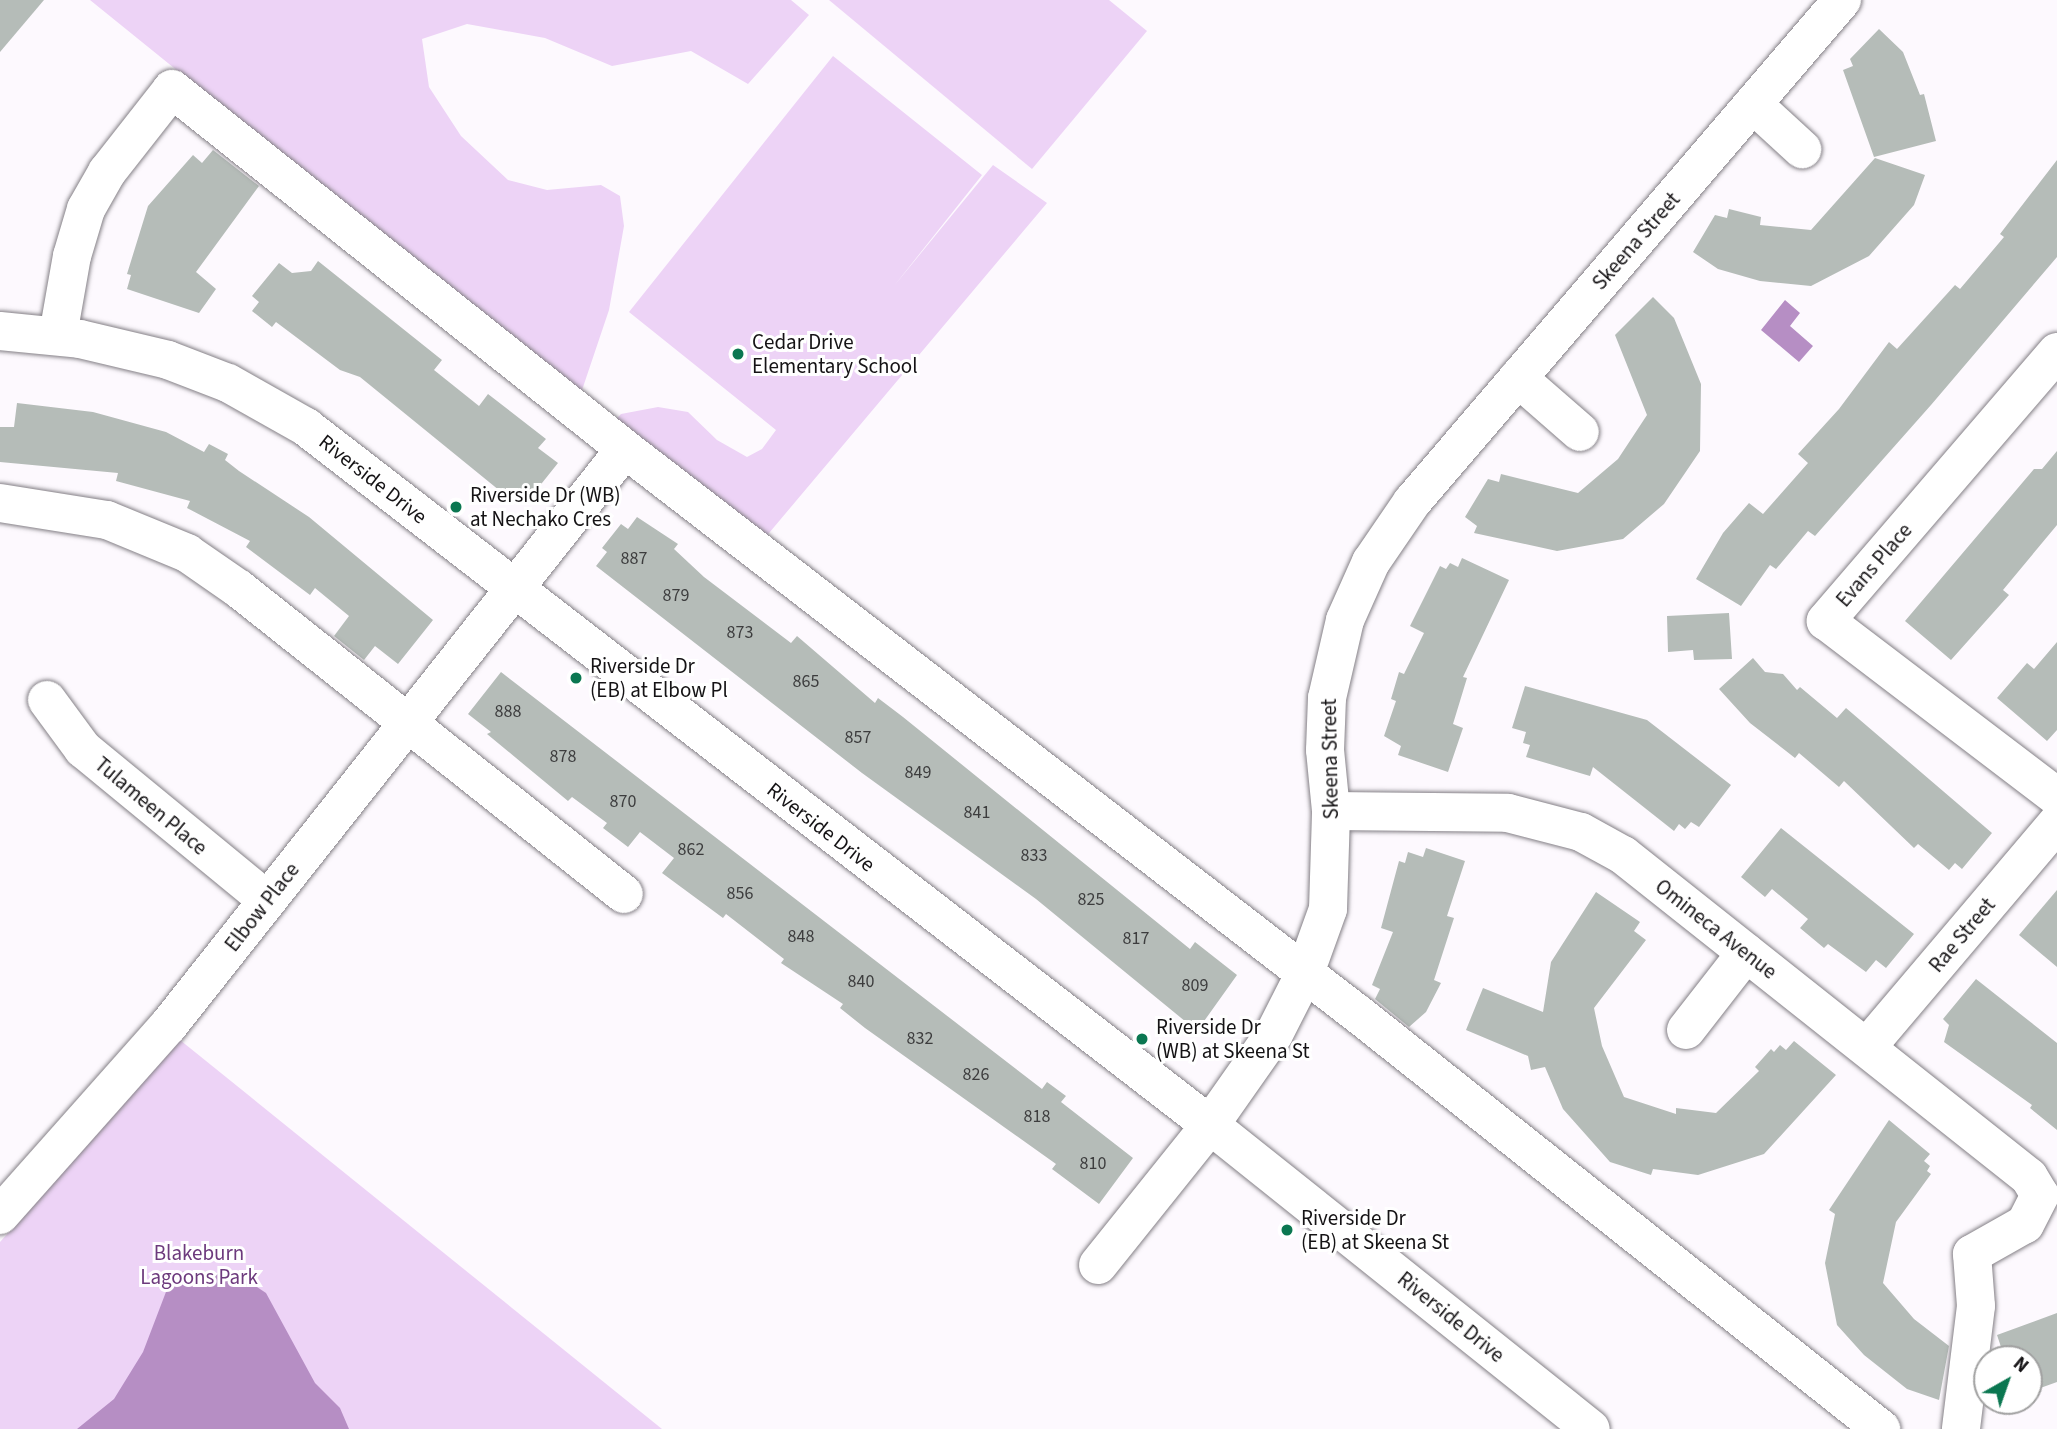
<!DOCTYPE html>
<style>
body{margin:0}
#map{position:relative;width:2057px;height:1429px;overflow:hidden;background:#fdf9fe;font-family:"Source Sans 3",sans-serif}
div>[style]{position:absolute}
.green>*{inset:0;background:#edd3f6}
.water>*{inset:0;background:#b68ec4}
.building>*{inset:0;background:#b5bcb8}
.roads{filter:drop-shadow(0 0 2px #848086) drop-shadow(0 0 2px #848086)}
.minor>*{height:38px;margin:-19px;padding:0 19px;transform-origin:19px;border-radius:19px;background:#fff}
.dots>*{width:19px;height:19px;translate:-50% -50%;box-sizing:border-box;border:4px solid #fff;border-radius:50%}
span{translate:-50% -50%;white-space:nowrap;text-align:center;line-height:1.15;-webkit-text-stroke:6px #fff;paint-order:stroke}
.number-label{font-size:18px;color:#3d3d3e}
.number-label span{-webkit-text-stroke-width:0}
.street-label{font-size:21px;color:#151315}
.poi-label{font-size:21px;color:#151315}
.left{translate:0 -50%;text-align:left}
.park-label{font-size:21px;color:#6d3a7d}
.north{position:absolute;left:1973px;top:1345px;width:70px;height:70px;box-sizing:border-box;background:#fff;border:2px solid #a1a1a1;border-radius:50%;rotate:40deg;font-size:19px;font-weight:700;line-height:28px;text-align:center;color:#151315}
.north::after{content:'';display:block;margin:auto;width:24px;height:32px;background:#0b7751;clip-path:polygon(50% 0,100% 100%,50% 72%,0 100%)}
</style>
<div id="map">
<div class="green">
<i style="clip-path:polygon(90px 0,791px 0,809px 15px,748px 84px,691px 51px,612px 66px,545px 38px,467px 24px,422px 39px,429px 87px,461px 136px,508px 180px,547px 190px,601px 185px,620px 196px,624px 226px,609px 310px,580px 396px)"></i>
<i style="clip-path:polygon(829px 0,1109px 0,1147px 31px,1032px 169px)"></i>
<i style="clip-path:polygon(833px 56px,982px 175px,894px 286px,993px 165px,1047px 203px,764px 539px,614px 421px,621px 414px,658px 407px,688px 412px,717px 440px,747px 457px,762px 449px,776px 430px,629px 312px)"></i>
<i style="clip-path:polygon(180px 1040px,662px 1429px,0 1429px,0 1242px)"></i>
</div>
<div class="water">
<i style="clip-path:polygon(1785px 300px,1800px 313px,1790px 326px,1813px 346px,1799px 362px,1761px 330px)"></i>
<i style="clip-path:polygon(186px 1271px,242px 1277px,266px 1293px,315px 1383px,340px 1408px,349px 1429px,77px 1429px,114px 1399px,143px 1352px,169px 1284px,177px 1273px)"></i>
</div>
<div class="building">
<i style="clip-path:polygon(0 0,44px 0,0 52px)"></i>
<i style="clip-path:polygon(1879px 29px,1903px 52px,1920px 95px,1924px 94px,1936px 141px,1874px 157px,1843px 70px,1853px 66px,1850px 59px)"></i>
<i style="clip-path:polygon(213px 150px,259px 186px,196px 272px,216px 289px,199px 313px,127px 289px,131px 275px,127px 274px,148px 206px,193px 155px,202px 163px)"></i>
<i style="clip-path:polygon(1875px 158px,1925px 175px,1914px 205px,1869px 256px,1811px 286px,1760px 281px,1718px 269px,1693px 252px,1715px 215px,1727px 218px,1729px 209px,1761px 217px,1760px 225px,1811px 230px)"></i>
<i style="clip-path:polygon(2057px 160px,2057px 257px,1931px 405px,1815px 536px,1808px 531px,1776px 569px,1770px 565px,1741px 606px,1696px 579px,1723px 533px,1749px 503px,1763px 514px,1808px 463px,1798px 454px,1839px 409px,1889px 342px,1897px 349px,1955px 285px,1960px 289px,2004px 237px,2000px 234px)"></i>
<i style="clip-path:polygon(318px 261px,442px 360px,434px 370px,479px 406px,488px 394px,546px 439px,538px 448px,558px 463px,526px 503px,510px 489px,505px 495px,360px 377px,340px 370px,276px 322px,272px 327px,252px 311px,259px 302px,252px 296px,279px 263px,292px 273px,311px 271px)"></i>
<i style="clip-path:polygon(1653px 297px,1674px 318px,1701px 384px,1700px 451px,1664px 504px,1623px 539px,1557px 551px,1474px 533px,1477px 526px,1465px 517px,1488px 479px,1499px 482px,1501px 474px,1578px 493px,1618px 459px,1647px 415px,1615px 335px)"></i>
<i style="clip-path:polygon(17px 403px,93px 412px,166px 432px,204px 452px,209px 444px,228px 454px,225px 460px,239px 471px,309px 517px,433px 620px,398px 664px,375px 646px,364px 660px,334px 636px,349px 616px,315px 588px,310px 595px,246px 547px,250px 541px,187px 508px,190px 501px,116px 481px,118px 473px,0 462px,0 427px,14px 427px)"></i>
<i style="clip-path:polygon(2057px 451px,2057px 525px,2003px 590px,2009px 595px,1951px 660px,1905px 621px,2034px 469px,2042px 469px)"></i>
<i style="clip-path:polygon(637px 517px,678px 544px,674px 549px,704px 577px,791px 643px,797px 636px,875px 703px,878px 698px,903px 717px,1190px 949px,1195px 942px,1237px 975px,1197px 1031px,1036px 899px,862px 773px,596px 566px,607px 552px,602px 548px,621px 524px,628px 529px)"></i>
<i style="clip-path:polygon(1462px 558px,1509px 580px,1463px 677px,1467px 678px,1453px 724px,1463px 728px,1448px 772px,1398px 755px,1401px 746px,1384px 736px,1396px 701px,1391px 699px,1399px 672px,1404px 674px,1424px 633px,1410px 626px,1440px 566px,1446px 569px,1450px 563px,1458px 567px)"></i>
<i style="clip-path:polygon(1729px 613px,1732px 659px,1694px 660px,1693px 650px,1668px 652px,1667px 616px)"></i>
<i style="clip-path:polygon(2057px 642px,2057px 730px,2047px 741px,1997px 698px,2027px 663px,2034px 669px)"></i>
<i style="clip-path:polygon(1753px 658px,1765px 672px,1783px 674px,1797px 690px,1800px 687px,1837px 718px,1846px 708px,1992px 833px,1962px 869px,1955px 863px,1949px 870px,1918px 844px,1914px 848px,1844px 781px,1839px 787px,1799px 753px,1795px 758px,1750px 723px,1719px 689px)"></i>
<i style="clip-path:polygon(501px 672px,1042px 1089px,1047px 1082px,1066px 1096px,1061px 1102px,1133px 1158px,1099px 1204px,1052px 1169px,1056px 1164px,865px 1028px,840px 1008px,843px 1004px,781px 963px,784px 959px,726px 914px,723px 918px,662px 873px,674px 858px,640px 832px,628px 847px,603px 828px,607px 823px,572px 797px,568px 801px,487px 734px,491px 732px,468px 714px)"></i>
<i style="clip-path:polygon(1525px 686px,1647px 720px,1731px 785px,1699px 827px,1691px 822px,1685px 829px,1679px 824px,1674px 831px,1593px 767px,1590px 776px,1526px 757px,1530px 745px,1523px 743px,1526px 732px,1512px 728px)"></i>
<i style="clip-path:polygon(1781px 828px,1914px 934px,1886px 968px,1876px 960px,1866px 972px,1828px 944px,1824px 948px,1800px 928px,1808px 919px,1772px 889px,1765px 897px,1741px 877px)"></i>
<i style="clip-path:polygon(1426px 848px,1465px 861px,1447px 916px,1454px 918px,1434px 980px,1441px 983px,1426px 1012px,1409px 1027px,1375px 999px,1380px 989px,1372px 985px,1393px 932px,1381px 928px,1399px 861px,1405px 863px,1408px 852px,1423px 857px)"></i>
<i style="clip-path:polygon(2057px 890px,2057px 967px,2019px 935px)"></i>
<i style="clip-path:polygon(1596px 892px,1640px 922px,1634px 931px,1646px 940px,1594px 1008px,1602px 1046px,1624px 1097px,1676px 1114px,1676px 1108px,1716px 1113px,1759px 1071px,1755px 1067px,1771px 1049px,1774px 1052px,1780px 1045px,1786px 1050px,1794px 1041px,1836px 1075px,1764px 1154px,1698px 1175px,1653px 1169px,1651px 1175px,1610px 1162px,1563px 1109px,1545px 1067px,1531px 1070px,1528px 1056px,1466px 1030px,1483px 988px,1543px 1012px,1551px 962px)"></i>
<i style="clip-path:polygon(1976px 979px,2057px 1043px,2057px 1130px,2030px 1108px,2032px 1105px,1944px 1042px,1949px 1025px,1943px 1019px)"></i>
<i style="clip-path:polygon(1889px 1120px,1930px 1154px,1924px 1161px,1930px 1166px,1927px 1171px,1931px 1174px,1896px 1222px,1883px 1283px,1914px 1319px,1949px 1346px,1939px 1400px,1907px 1389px,1864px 1355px,1837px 1325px,1825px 1263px,1835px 1214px,1829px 1210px)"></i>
<i style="clip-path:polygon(2057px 1313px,2057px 1382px,2029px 1392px,2029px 1359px,2005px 1359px,1997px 1335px)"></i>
</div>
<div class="roads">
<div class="minor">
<i style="left:1753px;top:104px;width:67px;rotate:42.6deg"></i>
<i style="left:0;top:331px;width:80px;rotate:5.7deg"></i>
<i style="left:80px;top:339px;width:90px;rotate:13.4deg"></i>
<i style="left:168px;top:360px;width:64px;rotate:21deg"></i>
<i style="left:228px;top:383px;width:90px;rotate:29.4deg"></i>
<i style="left:306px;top:427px;width:1142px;rotate:37.67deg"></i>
<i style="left:1210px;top:1125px;width:487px;rotate:38.6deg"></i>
<i style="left:58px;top:335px;width:80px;rotate:-80deg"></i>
<i style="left:72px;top:256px;width:49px;rotate:-73.4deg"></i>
<i style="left:86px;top:209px;width:43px;rotate:-60.4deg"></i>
<i style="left:107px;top:172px;width:105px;rotate:-51.9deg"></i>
<i style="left:172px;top:89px;width:579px;rotate:38.47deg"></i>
<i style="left:625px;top:449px;width:925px;rotate:37.63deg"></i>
<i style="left:1358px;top:1014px;width:668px;rotate:38.43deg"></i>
<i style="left:2057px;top:352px;width:355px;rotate:130.7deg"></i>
<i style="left:1826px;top:621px;width:290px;rotate:37.3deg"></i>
<i style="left:1518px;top:378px;width:82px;rotate:41.1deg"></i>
<i style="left:0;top:503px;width:108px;rotate:9deg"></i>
<i style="left:107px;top:520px;width:87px;rotate:22.4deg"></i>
<i style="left:187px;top:553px;width:63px;rotate:34.7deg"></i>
<i style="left:239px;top:589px;width:491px;rotate:38.4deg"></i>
<i style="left:47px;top:700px;width:61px;rotate:53.7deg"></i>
<i style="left:83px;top:749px;width:238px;rotate:39.4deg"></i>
<i style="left:1331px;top:811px;width:177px;rotate:0.6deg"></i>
<i style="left:1508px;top:813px;width:75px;rotate:14.6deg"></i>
<i style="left:1581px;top:832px;width:48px;rotate:28.7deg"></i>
<i style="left:1623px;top:855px;width:518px;rotate:38.42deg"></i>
<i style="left:2029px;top:1177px;width:21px;rotate:59deg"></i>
<i style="left:2040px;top:1195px;width:33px;rotate:117deg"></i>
<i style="left:2025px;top:1224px;width:61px;rotate:150.5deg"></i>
<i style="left:1972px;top:1254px;width:52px;rotate:85.6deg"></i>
<i style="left:1976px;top:1306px;width:124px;rotate:97deg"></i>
<i style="left:1686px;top:1030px;width:98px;rotate:-52.1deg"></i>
<i style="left:1867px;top:1047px;width:294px;rotate:-49.7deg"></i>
<i style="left:0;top:1215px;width:253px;rotate:-48.4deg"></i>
<i style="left:168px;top:1026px;width:736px;rotate:-51.62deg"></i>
<i style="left:1098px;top:1265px;width:179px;rotate:-51.3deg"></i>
<i style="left:1210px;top:1125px;width:111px;rotate:-54.9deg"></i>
<i style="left:1274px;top:1034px;width:68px;rotate:-63.1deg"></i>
<i style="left:1305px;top:973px;width:68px;rotate:-70.2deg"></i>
<i style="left:1328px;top:909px;width:98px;rotate:-88.2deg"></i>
<i style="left:1331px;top:811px;width:61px;rotate:-95.6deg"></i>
<i style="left:1325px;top:750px;width:52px;rotate:-87.8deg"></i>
<i style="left:1327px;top:698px;width:80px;rotate:-77deg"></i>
<i style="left:1345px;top:620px;width:64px;rotate:-65.9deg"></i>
<i style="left:1371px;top:562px;width:73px;rotate:-55.7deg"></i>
<i style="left:1412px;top:502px;width:661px;rotate:-49.42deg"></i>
</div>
</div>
<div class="dots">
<i style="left:738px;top:354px;background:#0b7751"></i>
<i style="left:456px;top:507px;background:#0b7751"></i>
<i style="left:576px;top:678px;background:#0b7751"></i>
<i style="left:1142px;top:1039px;background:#0b7751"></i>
<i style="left:1287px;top:1230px;background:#0b7751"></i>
</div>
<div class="number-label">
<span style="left:634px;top:559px">887</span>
<span style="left:676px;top:596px">879</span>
<span style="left:740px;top:633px">873</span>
<span style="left:806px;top:682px">865</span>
<span style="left:508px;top:712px">888</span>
<span style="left:858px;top:738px">857</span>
<span style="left:563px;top:757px">878</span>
<span style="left:918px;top:773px">849</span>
<span style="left:623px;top:802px">870</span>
<span style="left:977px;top:813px">841</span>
<span style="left:691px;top:850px">862</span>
<span style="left:1034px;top:856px">833</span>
<span style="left:740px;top:894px">856</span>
<span style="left:1091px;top:900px">825</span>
<span style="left:801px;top:937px">848</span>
<span style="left:1136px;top:939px">817</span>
<span style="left:861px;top:982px">840</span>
<span style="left:1195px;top:986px">809</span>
<span style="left:920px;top:1039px">832</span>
<span style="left:976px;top:1075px">826</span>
<span style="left:1037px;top:1117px">818</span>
<span style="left:1093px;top:1164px">810</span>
</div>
<div class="street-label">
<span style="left:1636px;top:241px;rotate:-49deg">Skeena Street</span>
<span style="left:373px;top:479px;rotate:38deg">Riverside Drive</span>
<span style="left:1874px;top:565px;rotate:-49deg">Evans Place</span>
<span style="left:1330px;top:759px;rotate:-91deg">Skeena Street</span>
<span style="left:151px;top:806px;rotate:40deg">Tulameen Place</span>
<span style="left:821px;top:827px;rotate:38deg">Riverside Drive</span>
<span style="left:262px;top:907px;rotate:-52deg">Elbow Place</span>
<span style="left:1716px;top:929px;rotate:38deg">Omineca Avenue</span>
<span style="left:1962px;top:935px;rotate:-50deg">Rae Street</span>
<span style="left:1451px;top:1317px;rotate:39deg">Riverside Drive</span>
</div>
<div class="poi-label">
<span class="left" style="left:752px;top:354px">Cedar Drive<br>Elementary School</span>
<span class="left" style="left:470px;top:507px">Riverside Dr (WB)<br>at Nechako Cres</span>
<span class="left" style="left:590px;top:678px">Riverside Dr<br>(EB) at Elbow Pl</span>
<span class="left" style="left:1156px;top:1039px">Riverside Dr<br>(WB) at Skeena St</span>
<span class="left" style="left:1301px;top:1230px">Riverside Dr<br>(EB) at Skeena St</span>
</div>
<div class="park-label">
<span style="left:199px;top:1265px">Blakeburn<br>Lagoons Park</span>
</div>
<div class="north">N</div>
</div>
